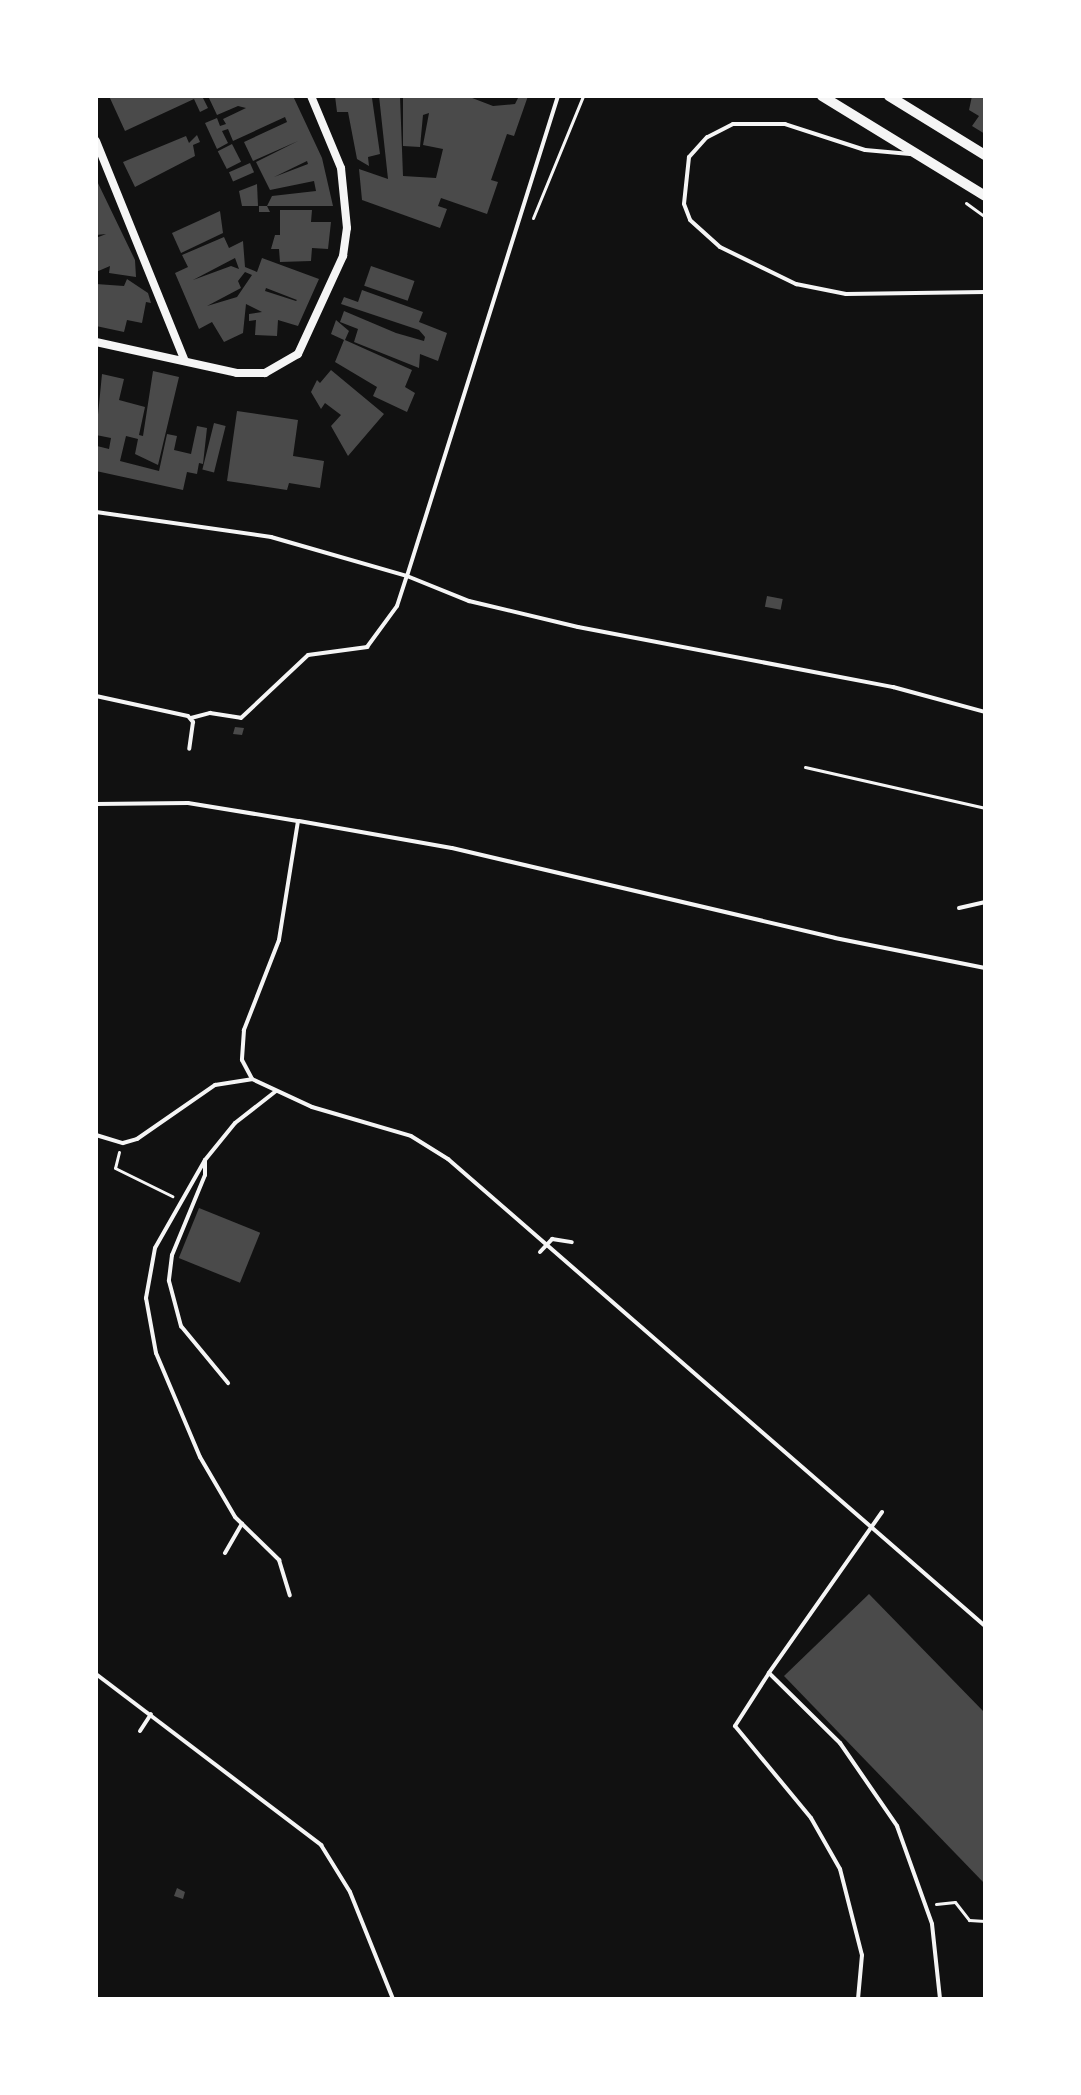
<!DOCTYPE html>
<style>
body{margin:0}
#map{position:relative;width:1081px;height:2095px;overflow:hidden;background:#111;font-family:"Varela Round",sans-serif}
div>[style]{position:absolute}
.building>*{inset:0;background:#4a4a4a;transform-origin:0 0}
.path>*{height:3px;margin:-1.5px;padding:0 1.5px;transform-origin:1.5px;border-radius:1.5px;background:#f5f5f5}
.service>*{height:4px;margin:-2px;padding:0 2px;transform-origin:2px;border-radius:2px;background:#f5f5f5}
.minor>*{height:8px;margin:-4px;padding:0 4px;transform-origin:4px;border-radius:4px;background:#f5f5f5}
.tertiary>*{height:10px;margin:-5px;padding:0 5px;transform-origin:5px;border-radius:5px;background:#f5f5f5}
span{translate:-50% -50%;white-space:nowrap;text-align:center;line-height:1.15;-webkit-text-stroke:6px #fff;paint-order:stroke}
.frame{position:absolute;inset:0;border:98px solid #fff;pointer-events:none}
</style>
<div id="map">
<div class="building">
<i style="clip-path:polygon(109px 96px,202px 96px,208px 108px,200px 112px,194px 99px,125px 131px)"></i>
<i style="clip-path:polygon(evenodd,208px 96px,293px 96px,322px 158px,333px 206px,267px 206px,272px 196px,316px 191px,314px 181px,270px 190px,256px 162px,298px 141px,253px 161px,244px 142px,287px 122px,285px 117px,233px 141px,228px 129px,222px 131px,228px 143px,217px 149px,205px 123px,217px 118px,220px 126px,226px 124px,223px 119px,246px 108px,238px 106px,217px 115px,208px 96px,307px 161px,308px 164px,274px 177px,307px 161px)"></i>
<i style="clip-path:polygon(335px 96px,372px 98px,380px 154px,368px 157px,369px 166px,357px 159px,348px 112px,337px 112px)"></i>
<i style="clip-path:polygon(379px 96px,400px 96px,403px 176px,436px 178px,443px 149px,423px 145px,429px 113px,423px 115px,420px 147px,403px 146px,403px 96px,467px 96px,493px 106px,515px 104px,519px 96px,528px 96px,514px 136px,507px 134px,491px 180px,498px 182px,487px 214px,441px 198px,438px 206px,447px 209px,440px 228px,362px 200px,359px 169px,388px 179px)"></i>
<i style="clip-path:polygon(972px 96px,985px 96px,985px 134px,972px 126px,979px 116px,969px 110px)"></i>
<i style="clip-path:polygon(197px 135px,200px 142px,193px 145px,195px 156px,135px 187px,123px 162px,186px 136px,189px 143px)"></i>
<i style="left:232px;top:144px;width:20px;height:16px;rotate:63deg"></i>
<i style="left:250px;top:163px;width:10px;height:23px;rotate:66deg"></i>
<i style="clip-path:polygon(96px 179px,135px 260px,136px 277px,109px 273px,110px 266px,96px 272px,96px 238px,106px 234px,96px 235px)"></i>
<i style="clip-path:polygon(257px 184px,258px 206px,242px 206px,239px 191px)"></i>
<i style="clip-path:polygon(259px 206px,267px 206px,270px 212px,259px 212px)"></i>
<i style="clip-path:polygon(280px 210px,312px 210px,311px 222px,331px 222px,328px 249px,312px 248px,311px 261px,280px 262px,279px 249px,271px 249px,275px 235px,280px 235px)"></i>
<i style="clip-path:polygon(220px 211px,223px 233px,181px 253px,172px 233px)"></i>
<i style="clip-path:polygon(evenodd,224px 237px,229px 248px,243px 241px,245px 267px,257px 272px,262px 258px,319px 279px,298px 326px,278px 320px,277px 336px,255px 335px,256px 320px,249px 321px,249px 314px,262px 312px,246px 304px,243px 333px,224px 342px,212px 322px,199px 329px,175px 273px,188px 267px,182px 255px,224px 237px,235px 258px,239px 269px,231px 266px,193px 280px,235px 258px,224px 237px,245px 272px,252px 275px,237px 297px,207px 306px,241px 288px,238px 281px,245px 272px,224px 237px,266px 288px,297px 300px,296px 301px,265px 291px,266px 288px)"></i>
<i style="left:371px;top:266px;width:46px;height:21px;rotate:19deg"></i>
<i style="clip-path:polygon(127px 279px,148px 293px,151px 303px,146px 302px,142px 323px,127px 320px,124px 332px,96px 326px,96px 284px,124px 286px)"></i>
<i style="clip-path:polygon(362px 290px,423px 312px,419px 322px,447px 333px,438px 361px,420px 354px,419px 368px,354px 342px,358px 329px,340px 322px,344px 311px,396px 333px,424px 341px,425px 337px,419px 330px,341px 304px,344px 297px,358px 302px)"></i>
<i style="clip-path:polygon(336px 320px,349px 331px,345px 340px,412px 370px,405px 387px,415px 393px,407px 412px,373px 396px,377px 387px,335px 362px,344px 340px,331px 334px)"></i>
<i style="clip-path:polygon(331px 370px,384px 414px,348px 456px,331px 426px,341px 415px,325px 403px,321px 409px,311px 392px,317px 380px,320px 383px)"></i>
<i style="clip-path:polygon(153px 371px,179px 377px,158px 465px,135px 454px,138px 439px,126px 436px,120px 461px,159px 471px,167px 434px,177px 436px,174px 450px,191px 454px,197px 426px,207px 428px,203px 464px,199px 463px,197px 474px,187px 472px,183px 490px,96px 471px,97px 446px,109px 449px,111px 438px,96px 435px,102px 374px,124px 379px,119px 400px,145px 407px,139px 435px,143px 436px)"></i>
<i style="clip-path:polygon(237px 411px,298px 420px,293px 456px,324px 461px,320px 488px,289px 483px,287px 490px,227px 481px)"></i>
<i style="left:214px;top:423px;width:12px;height:48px;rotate:14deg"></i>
<i style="left:767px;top:596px;width:16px;height:11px;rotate:11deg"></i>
<i style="clip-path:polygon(235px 727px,244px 728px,242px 735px,233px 734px)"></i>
<i style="left:199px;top:1208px;width:66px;height:54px;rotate:22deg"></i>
<i style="clip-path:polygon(869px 1594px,985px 1713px,985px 1884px,784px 1676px)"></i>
<i style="clip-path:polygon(177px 1888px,185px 1892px,183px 1899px,174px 1896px)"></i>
</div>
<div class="path">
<i style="left:966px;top:203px;width:24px;rotate:36deg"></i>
<i style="left:533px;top:218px;width:132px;rotate:-67.7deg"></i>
<i style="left:805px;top:767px;width:185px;rotate:12.8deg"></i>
<i style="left:119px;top:1152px;width:16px;rotate:104deg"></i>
<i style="left:115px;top:1168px;width:64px;rotate:26.2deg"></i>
<i style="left:936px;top:1904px;width:19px;rotate:-6deg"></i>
<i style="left:955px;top:1902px;width:23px;rotate:52deg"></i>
<i style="left:969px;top:1920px;width:16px;rotate:4deg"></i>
</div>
<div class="service">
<i style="left:910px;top:154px;width:45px;rotate:-174.9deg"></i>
<i style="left:865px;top:150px;width:84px;rotate:-162deg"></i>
<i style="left:785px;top:124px;width:52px;rotate:180deg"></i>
<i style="left:733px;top:124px;width:29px;rotate:153deg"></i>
<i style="left:707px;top:137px;width:27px;rotate:132deg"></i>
<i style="left:689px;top:157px;width:47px;rotate:96.1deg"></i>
<i style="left:684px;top:204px;width:17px;rotate:69deg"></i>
<i style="left:690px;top:220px;width:40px;rotate:42deg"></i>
<i style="left:720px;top:247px;width:85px;rotate:26deg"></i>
<i style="left:796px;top:284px;width:51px;rotate:11.3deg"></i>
<i style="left:846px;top:294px;width:139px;rotate:-0.8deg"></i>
<i style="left:96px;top:512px;width:177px;rotate:8.1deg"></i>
<i style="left:271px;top:537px;width:141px;rotate:16deg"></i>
<i style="left:407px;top:576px;width:503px;rotate:-72.54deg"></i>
<i style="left:96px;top:696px;width:94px;rotate:12.3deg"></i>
<i style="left:188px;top:716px;width:8px;rotate:50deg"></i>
<i style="left:193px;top:722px;width:27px;rotate:98deg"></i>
<i style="left:191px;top:718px;width:20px;rotate:-15deg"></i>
<i style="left:210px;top:713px;width:31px;rotate:9deg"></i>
<i style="left:241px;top:718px;width:92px;rotate:-43.2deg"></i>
<i style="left:308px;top:655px;width:60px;rotate:-7.7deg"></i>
<i style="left:367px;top:647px;width:51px;rotate:-53.8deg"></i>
<i style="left:397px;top:606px;width:32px;rotate:-72deg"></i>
<i style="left:407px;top:576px;width:67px;rotate:22deg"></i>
<i style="left:469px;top:601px;width:112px;rotate:13.4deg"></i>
<i style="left:578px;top:627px;width:321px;rotate:10.8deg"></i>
<i style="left:893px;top:687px;width:95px;rotate:15.2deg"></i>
<i style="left:96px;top:804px;width:92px;rotate:-0.6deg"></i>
<i style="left:188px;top:803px;width:111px;rotate:9.3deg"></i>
<i style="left:298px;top:821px;width:121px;rotate:99.1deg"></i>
<i style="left:279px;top:940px;width:97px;rotate:111.3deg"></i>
<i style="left:244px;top:1030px;width:30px;rotate:94deg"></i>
<i style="left:242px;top:1060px;width:21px;rotate:62deg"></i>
<i style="left:252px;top:1079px;width:66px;rotate:25deg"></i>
<i style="left:312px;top:1107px;width:103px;rotate:16.3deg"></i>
<i style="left:411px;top:1136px;width:44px;rotate:31.9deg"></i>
<i style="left:448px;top:1159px;width:712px;rotate:41.01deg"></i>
<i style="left:299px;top:821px;width:155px;rotate:10deg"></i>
<i style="left:452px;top:848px;width:393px;rotate:13.2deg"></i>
<i style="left:835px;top:938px;width:153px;rotate:11.3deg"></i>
<i style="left:959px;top:908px;width:27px;rotate:-13deg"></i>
<i style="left:276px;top:1091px;width:52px;rotate:142deg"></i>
<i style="left:235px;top:1123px;width:48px;rotate:129deg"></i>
<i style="left:205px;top:1160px;width:101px;rotate:119.6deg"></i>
<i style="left:155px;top:1248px;width:51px;rotate:100.2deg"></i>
<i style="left:146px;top:1298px;width:56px;rotate:79.7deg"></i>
<i style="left:156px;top:1353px;width:113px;rotate:67.1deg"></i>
<i style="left:200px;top:1457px;width:69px;rotate:59.7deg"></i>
<i style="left:235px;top:1517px;width:62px;rotate:44.3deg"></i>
<i style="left:279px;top:1560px;width:37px;rotate:73deg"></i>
<i style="left:96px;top:1135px;width:28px;rotate:17deg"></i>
<i style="left:123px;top:1143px;width:15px;rotate:-16deg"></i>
<i style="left:137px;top:1139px;width:95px;rotate:-34.7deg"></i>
<i style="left:215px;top:1085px;width:37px;rotate:-9deg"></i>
<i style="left:205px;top:1160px;width:15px;rotate:90deg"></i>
<i style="left:205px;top:1175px;width:87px;rotate:112.4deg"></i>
<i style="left:172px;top:1255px;width:26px;rotate:97deg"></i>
<i style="left:169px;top:1281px;width:47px;rotate:75.1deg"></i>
<i style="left:181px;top:1326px;width:74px;rotate:50.5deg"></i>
<i style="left:540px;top:1252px;width:18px;rotate:-47deg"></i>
<i style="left:552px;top:1239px;width:20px;rotate:9deg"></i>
<i style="left:882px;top:1512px;width:197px;rotate:125.1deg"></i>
<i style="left:769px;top:1673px;width:100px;rotate:44.6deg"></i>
<i style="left:840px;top:1743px;width:101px;rotate:55.5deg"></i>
<i style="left:897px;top:1826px;width:104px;rotate:70.3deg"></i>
<i style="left:932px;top:1924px;width:75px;rotate:83.9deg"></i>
<i style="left:225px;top:1553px;width:34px;rotate:-60deg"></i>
<i style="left:769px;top:1673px;width:63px;rotate:122.7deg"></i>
<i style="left:735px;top:1726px;width:119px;rotate:50.4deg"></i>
<i style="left:811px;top:1818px;width:59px;rotate:60.4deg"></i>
<i style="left:840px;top:1869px;width:89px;rotate:75.7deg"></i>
<i style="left:862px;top:1955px;width:44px;rotate:95.2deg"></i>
<i style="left:96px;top:1674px;width:283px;rotate:37.2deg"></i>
<i style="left:321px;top:1845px;width:55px;rotate:58.3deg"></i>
<i style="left:350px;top:1892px;width:115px;rotate:68.1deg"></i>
<i style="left:140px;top:1731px;width:20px;rotate:-57deg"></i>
</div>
<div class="minor">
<i style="left:96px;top:141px;width:237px;rotate:68deg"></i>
<i style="left:96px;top:342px;width:144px;rotate:12.4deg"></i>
<i style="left:237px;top:373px;width:28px"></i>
<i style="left:265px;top:373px;width:38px;rotate:-30deg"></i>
<i style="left:298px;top:354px;width:108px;rotate:-65.3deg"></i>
<i style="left:343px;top:256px;width:28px;rotate:-82deg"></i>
<i style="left:347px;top:228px;width:60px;rotate:-95.7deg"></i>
<i style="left:341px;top:168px;width:78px;rotate:-112.6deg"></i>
</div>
<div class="tertiary">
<i style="left:822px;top:96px;width:191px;rotate:31.5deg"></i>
<i style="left:889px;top:96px;width:113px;rotate:31.6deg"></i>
</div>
<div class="frame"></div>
</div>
